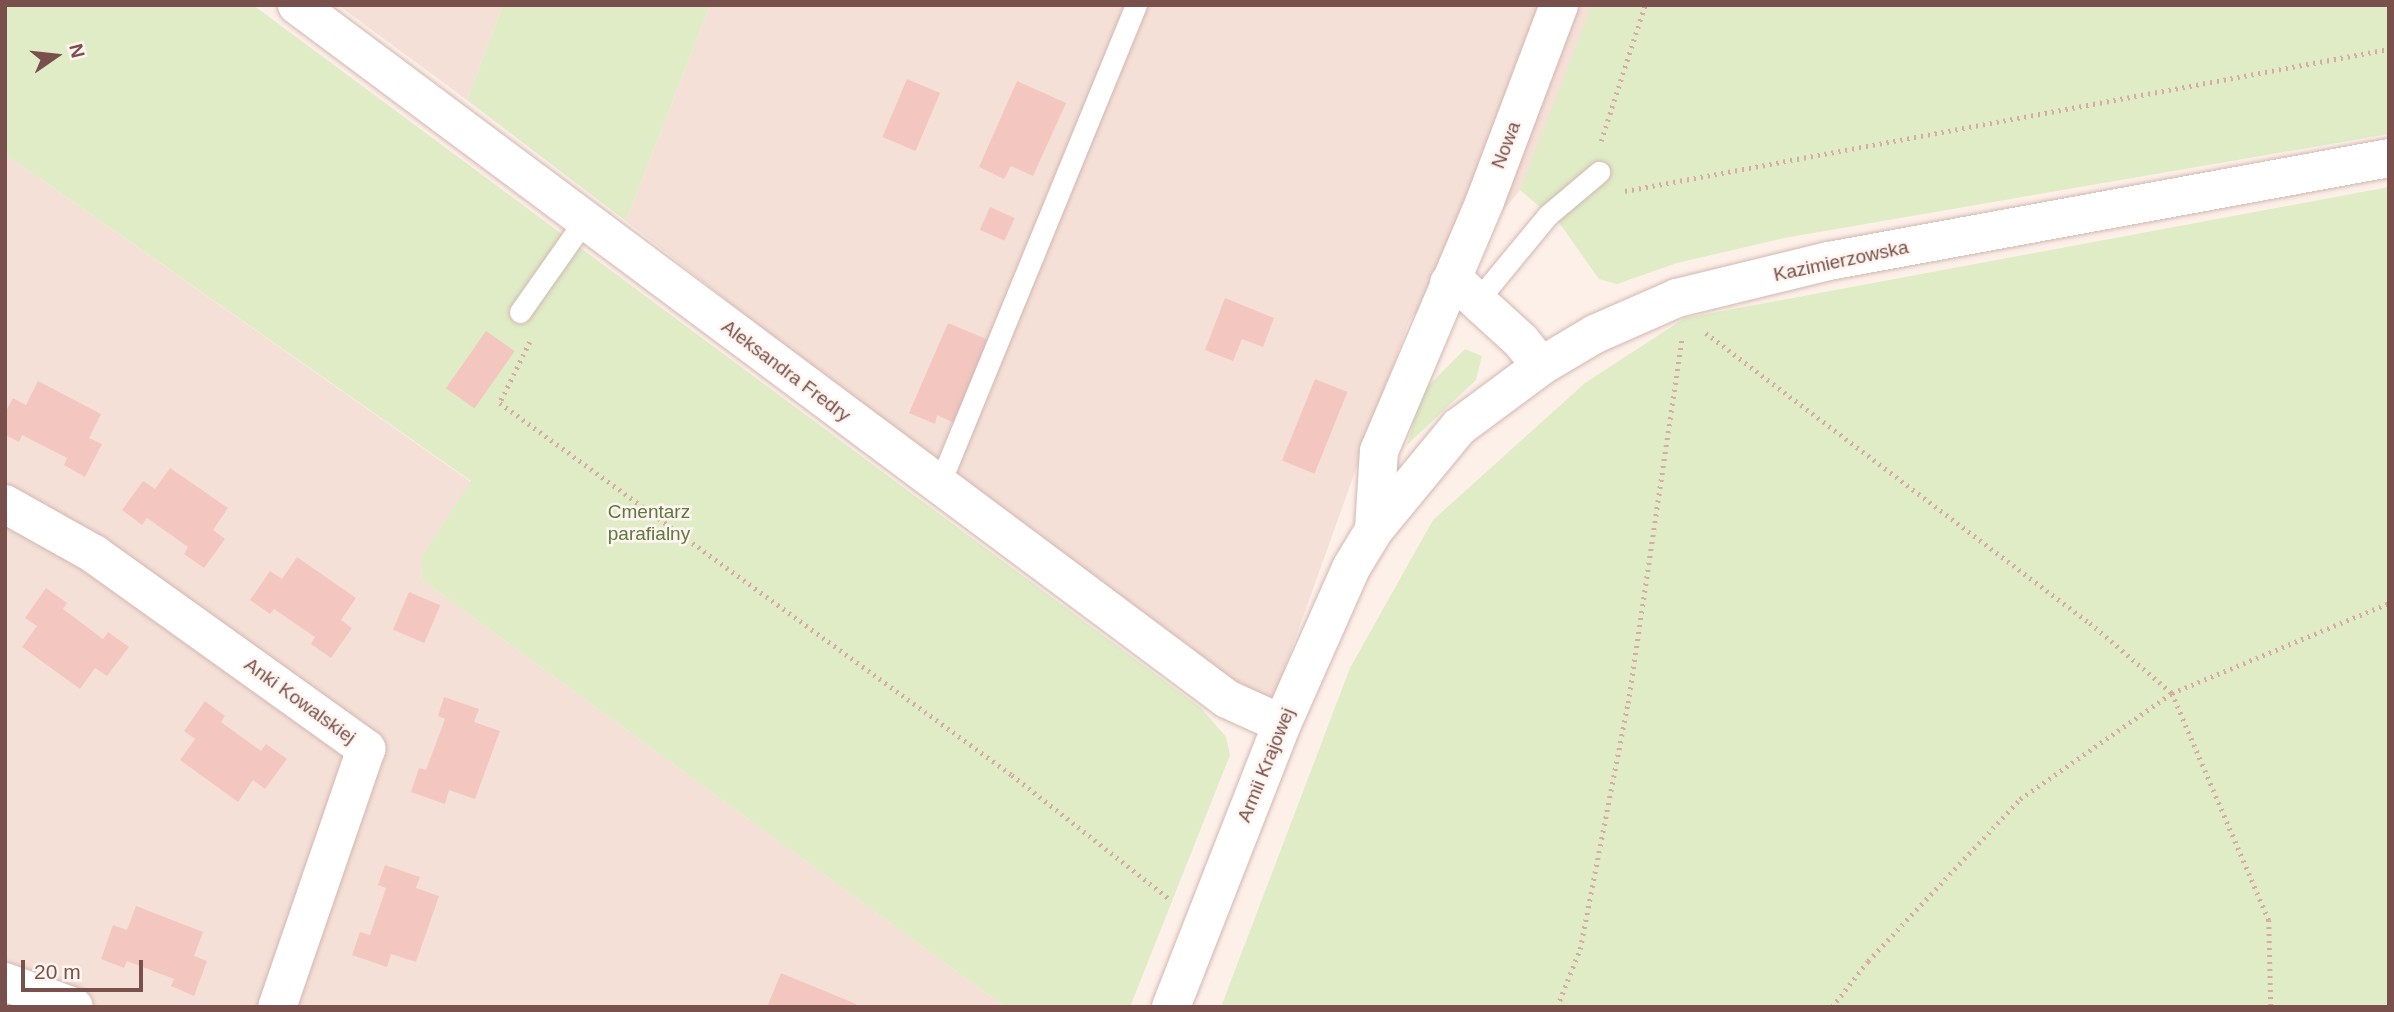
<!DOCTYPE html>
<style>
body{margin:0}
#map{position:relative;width:2394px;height:1012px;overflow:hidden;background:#fdf0e9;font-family:Helvetica,sans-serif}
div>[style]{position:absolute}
.residential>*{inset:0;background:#f5e0d7}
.green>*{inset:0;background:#dfecc6}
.building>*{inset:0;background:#f3c7c0;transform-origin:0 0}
.path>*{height:4.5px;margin-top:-2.25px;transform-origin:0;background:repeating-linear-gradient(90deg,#d9aaa2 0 2px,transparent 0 7px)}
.roads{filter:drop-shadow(0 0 2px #d3b7b1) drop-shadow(0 0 2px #d3b7b1)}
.lane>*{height:21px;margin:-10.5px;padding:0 10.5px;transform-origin:10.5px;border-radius:10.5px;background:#fff}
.street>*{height:38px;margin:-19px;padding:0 19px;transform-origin:19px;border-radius:19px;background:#fff}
.secondary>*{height:38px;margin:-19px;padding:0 19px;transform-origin:19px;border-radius:19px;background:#fff}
span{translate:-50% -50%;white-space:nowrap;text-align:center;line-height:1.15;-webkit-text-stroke:5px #fff5f0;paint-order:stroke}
.street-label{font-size:19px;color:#79504b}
.park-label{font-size:19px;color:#5f7940}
.frame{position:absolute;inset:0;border:7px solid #79504b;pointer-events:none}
.north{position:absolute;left:21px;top:21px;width:70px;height:70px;-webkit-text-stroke:5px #fff5f0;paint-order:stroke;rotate:76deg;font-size:19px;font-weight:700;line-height:28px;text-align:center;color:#79504b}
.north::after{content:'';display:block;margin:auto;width:24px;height:32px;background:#79504b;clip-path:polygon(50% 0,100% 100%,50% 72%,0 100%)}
.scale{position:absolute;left:21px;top:960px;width:122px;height:32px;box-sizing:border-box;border:4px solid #79504b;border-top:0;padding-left:9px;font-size:21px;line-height:24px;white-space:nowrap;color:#79504b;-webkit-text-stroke:5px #fff5f0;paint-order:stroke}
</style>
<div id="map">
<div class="residential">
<i style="clip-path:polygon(338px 5px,503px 5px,467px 100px)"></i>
<i style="clip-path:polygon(710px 5px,1593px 5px,1521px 189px,1409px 321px,1265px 723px,626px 221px)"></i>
<i style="clip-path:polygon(5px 154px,471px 482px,421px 557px,422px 580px,1005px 1007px,5px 1007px)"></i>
</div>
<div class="green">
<i style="clip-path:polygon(5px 5px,253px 5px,1201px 708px,1226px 737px,1230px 755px,1130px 1007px,1005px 1007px,422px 580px,421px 557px,471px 481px,5px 154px)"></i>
<i style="clip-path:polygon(503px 5px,710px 5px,626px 221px,467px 100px)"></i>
<i style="clip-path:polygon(1592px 5px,2389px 5px,2389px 134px,1784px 238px,1677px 263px,1617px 284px,1599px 279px,1560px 224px,1520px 190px)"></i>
<i style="clip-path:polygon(2389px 187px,2389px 1007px,1221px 1007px,1350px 668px,1433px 520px,1585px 383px,1685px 318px)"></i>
<i style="clip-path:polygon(1465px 349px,1482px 356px,1476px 380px,1407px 445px,1423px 391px)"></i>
</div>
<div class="building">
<i style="left:907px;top:79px;width:36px;height:63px;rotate:23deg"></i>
<i style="clip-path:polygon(1017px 81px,1066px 103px,1033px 176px,1011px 166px,1004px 179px,979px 167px)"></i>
<i style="left:990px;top:207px;width:27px;height:25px;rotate:24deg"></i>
<i style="clip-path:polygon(1225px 298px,1274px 318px,1263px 347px,1242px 339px,1233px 361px,1205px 350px)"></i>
<i style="clip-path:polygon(948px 323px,991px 341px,954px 423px,937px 415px,935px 424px,909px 413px)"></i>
<i style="left:486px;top:331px;width:35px;height:70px;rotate:35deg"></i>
<i style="left:1315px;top:379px;width:35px;height:88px;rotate:22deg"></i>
<i style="clip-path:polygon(38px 381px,101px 414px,89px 438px,102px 444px,85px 477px,64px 465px,67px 458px,22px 435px,19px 442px,5px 435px,5px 413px,13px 398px,26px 405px)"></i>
<i style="clip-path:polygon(170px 468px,228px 508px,213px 530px,225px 539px,204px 568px,184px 554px,188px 547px,147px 518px,142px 525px,122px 510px,143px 481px,155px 489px)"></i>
<i style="clip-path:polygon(297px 557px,356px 598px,341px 620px,352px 628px,331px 658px,311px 644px,315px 637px,274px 609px,270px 614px,250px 600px,270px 571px,282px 579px)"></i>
<i style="clip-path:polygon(46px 588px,67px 603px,63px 609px,103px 639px,108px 632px,129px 647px,107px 676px,95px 668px,80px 689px,22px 647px,37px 626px,25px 618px)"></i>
<i style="left:409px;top:592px;width:34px;height:41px;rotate:23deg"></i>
<i style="clip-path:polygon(444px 697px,479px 709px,474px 722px,500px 731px,475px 799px,449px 790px,445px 804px,411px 792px,419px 768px,426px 770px,445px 719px,438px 716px)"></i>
<i style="clip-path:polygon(205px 701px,225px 716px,221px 722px,261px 751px,266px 744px,287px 759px,265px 789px,253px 780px,238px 802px,180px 760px,195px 739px,184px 731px)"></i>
<i style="clip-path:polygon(385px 865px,420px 877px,416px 888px,439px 896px,416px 962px,391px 954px,387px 967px,352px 955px,360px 932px,370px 935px,386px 888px,378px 885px)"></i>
<i style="clip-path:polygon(136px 906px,203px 932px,194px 956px,207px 961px,194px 996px,171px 986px,174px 979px,127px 961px,124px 968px,101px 959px,113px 925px,127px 930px)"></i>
<i style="clip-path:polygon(781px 973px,856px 1004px,855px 1007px,767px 1007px)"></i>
</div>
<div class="path">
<i style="left:1601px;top:141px;width:143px;rotate:-72.1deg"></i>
<i style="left:1625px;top:191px;width:777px;rotate:-10.53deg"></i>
<i style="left:1706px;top:333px;width:481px;rotate:37.1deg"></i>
<i style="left:2090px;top:623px;width:108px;rotate:40.5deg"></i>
<i style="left:2172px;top:693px;width:247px;rotate:66.9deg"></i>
<i style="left:2269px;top:920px;width:87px;rotate:88.7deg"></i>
<i style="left:530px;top:342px;width:68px;rotate:116.2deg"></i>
<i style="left:500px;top:403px;width:633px;rotate:36deg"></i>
<i style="left:1012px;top:775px;width:202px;rotate:38.2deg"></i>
<i style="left:1557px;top:1007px;width:62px;rotate:-68.4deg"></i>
<i style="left:1580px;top:949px;width:251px;rotate:-79deg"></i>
<i style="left:1628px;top:703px;width:369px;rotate:-81.6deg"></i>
<i style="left:1832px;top:1007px;width:58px;rotate:-52deg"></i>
<i style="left:1868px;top:961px;width:222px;rotate:-46.8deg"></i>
<i style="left:2020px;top:799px;width:185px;rotate:-34.9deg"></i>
<i style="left:2172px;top:693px;width:235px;rotate:-22.5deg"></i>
</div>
<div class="roads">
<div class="lane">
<i style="left:1477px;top:301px;width:112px;rotate:-50.5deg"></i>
<i style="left:1548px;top:215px;width:67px;rotate:-40.1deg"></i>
<i style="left:520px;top:312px;width:111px;rotate:-54.9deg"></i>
<i style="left:939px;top:485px;width:519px;rotate:-67.69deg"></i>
</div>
<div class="street">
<i style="left:297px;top:5px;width:1160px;rotate:36.73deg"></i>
<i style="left:1227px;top:699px;width:60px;rotate:24.4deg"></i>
<i style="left:1449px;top:283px;width:15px;rotate:20deg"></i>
<i style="left:1463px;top:288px;width:79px;rotate:42.4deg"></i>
<i style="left:1521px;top:341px;width:32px;rotate:51deg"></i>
<i style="left:5px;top:504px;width:102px;rotate:29.3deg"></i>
<i style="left:94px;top:554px;width:335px;rotate:35.6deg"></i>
<i style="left:366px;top:749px;width:273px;rotate:109deg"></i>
<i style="left:1374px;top:530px;width:79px;rotate:-86.4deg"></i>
<i style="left:1379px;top:451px;width:272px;rotate:-67deg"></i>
<i style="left:1485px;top:201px;width:210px;rotate:-69.3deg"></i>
<i style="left:5px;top:982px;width:73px;rotate:19.9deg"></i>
</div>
<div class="secondary">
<i style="left:1171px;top:1007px;width:304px;rotate:-68.6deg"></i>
<i style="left:1282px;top:724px;width:171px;rotate:-66.1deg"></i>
<i style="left:1351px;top:568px;width:44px;rotate:-58.8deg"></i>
<i style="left:1374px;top:530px;width:134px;rotate:-50.5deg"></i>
<i style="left:1459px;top:427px;width:102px;rotate:-36.6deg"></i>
<i style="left:1541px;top:366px;width:63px;rotate:-30.7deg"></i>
<i style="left:1595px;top:334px;width:90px;rotate:-23.7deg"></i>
<i style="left:1677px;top:298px;width:156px;rotate:-13.7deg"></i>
<i style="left:1829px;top:261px;width:569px;rotate:-10.42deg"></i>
</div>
</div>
<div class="street-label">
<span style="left:1506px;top:145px;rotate:-69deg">Nowa</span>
<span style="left:1841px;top:261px;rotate:-12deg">Kazimierzowska</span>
<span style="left:786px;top:371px;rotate:37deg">Aleksandra Fredry</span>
<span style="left:300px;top:701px;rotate:36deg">Anki Kowalskiej</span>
<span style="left:1266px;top:765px;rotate:-68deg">Armii Krajowej</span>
</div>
<div class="park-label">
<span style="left:649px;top:523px">Cmentarz<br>parafialny</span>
</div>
<div class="frame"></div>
<div class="north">N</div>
<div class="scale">20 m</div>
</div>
